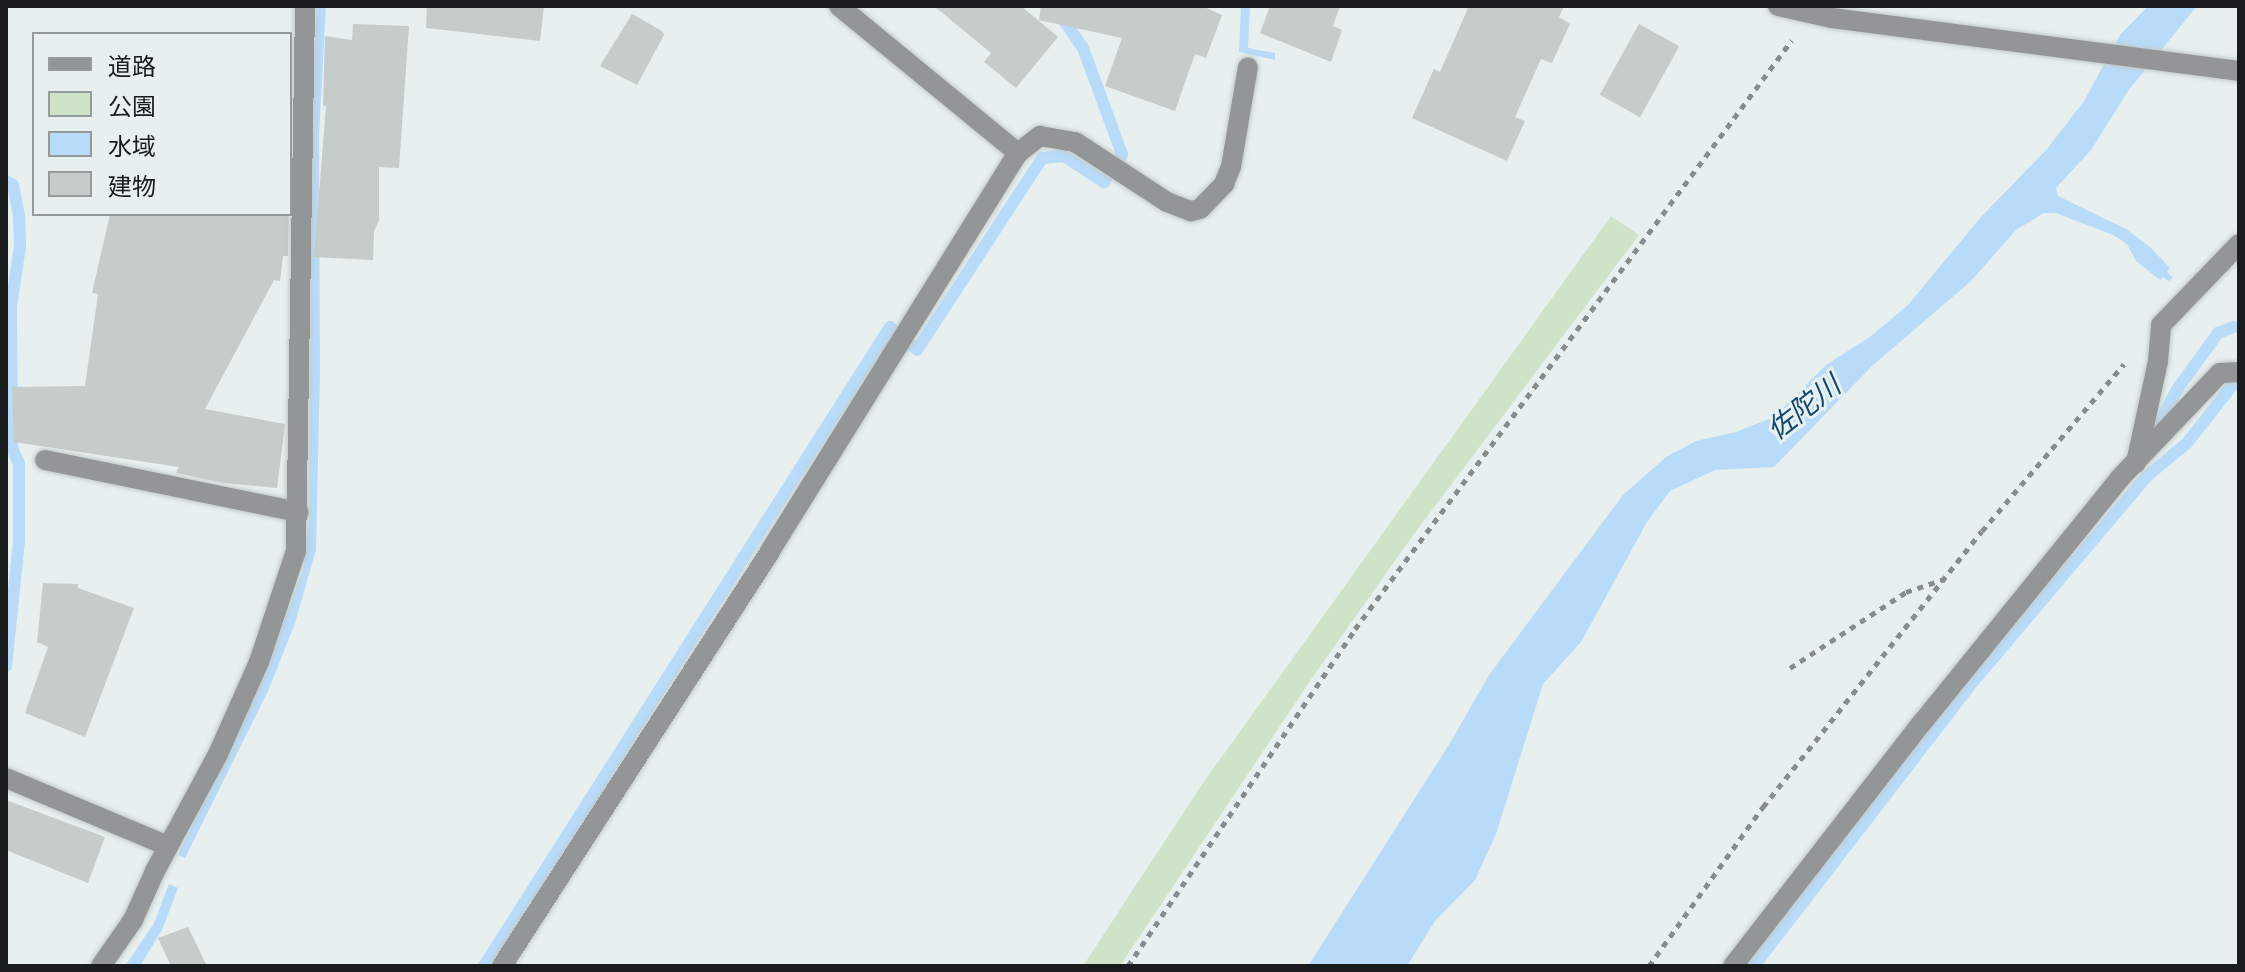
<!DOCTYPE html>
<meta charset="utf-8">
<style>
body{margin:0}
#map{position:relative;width:2245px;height:972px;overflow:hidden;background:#e7f0ef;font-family:Roboto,"Noto Sans JP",sans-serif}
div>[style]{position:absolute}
.green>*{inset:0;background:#cee3c7}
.water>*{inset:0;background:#b8dbf9}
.stream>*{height:12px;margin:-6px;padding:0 6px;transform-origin:6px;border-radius:6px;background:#b8dbf9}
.building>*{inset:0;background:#c5ccc9;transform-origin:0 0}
.path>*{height:5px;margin-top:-2.5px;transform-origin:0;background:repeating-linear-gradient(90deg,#878d8c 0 6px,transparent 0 12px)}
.roads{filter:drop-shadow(0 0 2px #c2cac9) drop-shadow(0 0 2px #c2cac9)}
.minor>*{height:20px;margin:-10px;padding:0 10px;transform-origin:10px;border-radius:10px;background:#929697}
span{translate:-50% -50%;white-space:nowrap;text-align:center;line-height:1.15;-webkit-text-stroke:6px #e7f0ef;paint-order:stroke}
.water-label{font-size:28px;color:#12486f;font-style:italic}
.frame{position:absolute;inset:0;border:8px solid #191c1c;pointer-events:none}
.legend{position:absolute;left:32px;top:32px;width:260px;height:184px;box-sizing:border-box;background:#e7f0ef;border:2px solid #959b9b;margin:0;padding:10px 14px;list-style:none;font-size:24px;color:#191c1c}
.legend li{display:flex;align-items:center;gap:16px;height:40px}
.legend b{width:40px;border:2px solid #959b9b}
</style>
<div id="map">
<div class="green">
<i style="clip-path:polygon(1611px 216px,1639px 235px,1414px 534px,1312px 678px,1120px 966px,1083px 966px,1203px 783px)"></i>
</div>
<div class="water">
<i style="clip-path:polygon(317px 6px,326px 6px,319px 135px,320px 371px,316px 550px,295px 623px,269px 689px,185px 858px,178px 855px,263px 678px,303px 569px,309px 519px,312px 106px)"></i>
<i style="clip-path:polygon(1241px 6px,1250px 6px,1248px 48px,1275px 53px,1275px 60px,1239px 52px)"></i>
<i style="clip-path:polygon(2148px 6px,2197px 6px,2128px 91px,2091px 150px,2056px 188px,2058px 196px,2126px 229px,2150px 247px,2170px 268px,2167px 272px,2173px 277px,2169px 281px,2163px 277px,2160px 280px,2136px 261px,2127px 244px,2113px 235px,2056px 213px,2044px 213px,2016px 230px,1970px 282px,1872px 366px,1774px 467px,1715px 470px,1670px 491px,1647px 522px,1581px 642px,1543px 684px,1496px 834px,1475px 880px,1435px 921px,1407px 966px,1308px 966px,1450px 743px,1489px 675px,1623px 495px,1666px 457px,1696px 441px,1736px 432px,1774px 417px,1826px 365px,1871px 336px,1909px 304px,1980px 218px,2047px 149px,2084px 101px,2120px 35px)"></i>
<i style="clip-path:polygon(169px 884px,178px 888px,162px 930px,140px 966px,125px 966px,154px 923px)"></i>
</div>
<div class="stream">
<i style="left:6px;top:181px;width:8px;rotate:30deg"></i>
<i style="left:13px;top:185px;width:31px;rotate:79deg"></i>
<i style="left:19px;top:215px;width:31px;rotate:88deg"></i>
<i style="left:20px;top:246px;width:62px;rotate:98.4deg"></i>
<i style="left:11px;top:307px;width:141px;rotate:89.6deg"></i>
<i style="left:12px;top:448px;width:17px;rotate:66deg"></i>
<i style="left:19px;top:464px;width:77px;rotate:90deg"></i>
<i style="left:19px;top:541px;width:126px;rotate:95.9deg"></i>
<i style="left:2155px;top:433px;width:47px;rotate:-63.4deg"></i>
<i style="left:2176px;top:391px;width:72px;rotate:-54.1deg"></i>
<i style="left:2218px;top:333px;width:17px;rotate:-21deg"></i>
<i style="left:484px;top:966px;width:757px;rotate:-57.57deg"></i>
<i style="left:890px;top:327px;width:35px;rotate:40deg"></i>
<i style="left:917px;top:350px;width:229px;rotate:-56.9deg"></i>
<i style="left:1042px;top:158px;width:22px;rotate:-5deg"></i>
<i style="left:1064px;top:156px;width:48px;rotate:33deg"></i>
<i style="left:1104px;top:182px;width:33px;rotate:-57deg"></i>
<i style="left:1122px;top:154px;width:113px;rotate:-110.2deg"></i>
<i style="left:1083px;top:48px;width:51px;rotate:-124.6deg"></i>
<i style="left:1754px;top:966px;width:359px;rotate:-52.4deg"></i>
<i style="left:1973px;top:682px;width:268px;rotate:-49.8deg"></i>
<i style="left:2146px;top:477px;width:53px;rotate:-39.7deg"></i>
<i style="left:2187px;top:443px;width:78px;rotate:-51.8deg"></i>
</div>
<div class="building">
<i style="clip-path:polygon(427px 6px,544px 6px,540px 41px,426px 28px)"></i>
<i style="clip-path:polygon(934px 6px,1021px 6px,1058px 37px,1016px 88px,984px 62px,991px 53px)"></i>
<i style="clip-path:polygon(1041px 6px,1202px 6px,1222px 15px,1206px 58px,1195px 54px,1175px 111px,1105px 86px,1122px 38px,1039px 20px)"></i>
<i style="clip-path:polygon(1270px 6px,1340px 6px,1333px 26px,1342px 30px,1331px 62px,1260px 33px)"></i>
<i style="clip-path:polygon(1469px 6px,1564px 6px,1559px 17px,1570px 24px,1552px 63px,1541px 59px,1515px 117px,1525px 121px,1507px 161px,1412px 118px,1434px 69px,1440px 72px)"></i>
<i style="clip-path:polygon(632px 14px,662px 31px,664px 35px,637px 85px,600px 66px)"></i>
<i style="clip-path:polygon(353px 24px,409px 26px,399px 168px,379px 167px,379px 221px,374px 231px,373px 260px,314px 257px,326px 106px,323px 106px,325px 36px,352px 40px)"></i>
<i style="left:1639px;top:24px;width:46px;height:81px;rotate:29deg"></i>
<i style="clip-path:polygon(110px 214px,289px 214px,288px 256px,283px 256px,280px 281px,274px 280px,205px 409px,285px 424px,277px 488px,224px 483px,176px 473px,179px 467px,14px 442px,12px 387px,85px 386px,98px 294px,92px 293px)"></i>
<i style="clip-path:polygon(43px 583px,78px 584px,78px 588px,134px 608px,85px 737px,25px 713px,48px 647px,37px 642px)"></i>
<i style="clip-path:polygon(6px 800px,105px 837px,88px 883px,6px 850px)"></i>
<i style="clip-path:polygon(188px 927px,207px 966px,171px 966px,158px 938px)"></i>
</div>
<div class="path">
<i style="left:1790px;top:668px;width:139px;rotate:-33.2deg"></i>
<i style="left:1906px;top:592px;width:40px;rotate:-18.9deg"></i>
<i style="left:1128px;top:966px;width:406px;rotate:-56deg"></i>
<i style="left:1355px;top:629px;width:733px;rotate:-53.43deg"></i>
<i style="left:1649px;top:966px;width:196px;rotate:-54.4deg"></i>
<i style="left:1763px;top:807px;width:352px;rotate:-51.6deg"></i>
<i style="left:1982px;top:531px;width:219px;rotate:-49.6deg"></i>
</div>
<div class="roads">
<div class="minor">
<i style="left:839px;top:6px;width:232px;rotate:39.4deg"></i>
<i style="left:1778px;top:6px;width:55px;rotate:12.5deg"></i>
<i style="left:1832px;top:18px;width:410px;rotate:7.4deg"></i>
<i style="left:45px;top:460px;width:259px;rotate:11.6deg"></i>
<i style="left:2136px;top:463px;width:104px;rotate:-77.8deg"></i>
<i style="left:2158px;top:361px;width:36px;rotate:-85deg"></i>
<i style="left:2161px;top:325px;width:112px;rotate:-46.1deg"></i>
<i style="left:6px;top:778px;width:176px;rotate:22.8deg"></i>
<i style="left:101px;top:966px;width:56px;rotate:-55.2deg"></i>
<i style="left:133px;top:920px;width:54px;rotate:-65.8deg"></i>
<i style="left:155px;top:871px;width:133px;rotate:-61.7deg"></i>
<i style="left:218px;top:754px;width:101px;rotate:-66deg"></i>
<i style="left:259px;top:662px;width:117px;rotate:-71.6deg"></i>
<i style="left:296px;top:551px;width:545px;rotate:-89.05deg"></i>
<i style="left:502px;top:966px;width:494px;rotate:-57.1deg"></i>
<i style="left:770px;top:551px;width:469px;rotate:-58.1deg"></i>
<i style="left:1018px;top:153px;width:28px;rotate:-38deg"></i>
<i style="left:1040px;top:136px;width:36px;rotate:10deg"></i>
<i style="left:1075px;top:142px;width:110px;rotate:33.1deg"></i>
<i style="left:1167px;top:202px;width:26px;rotate:21deg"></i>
<i style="left:1191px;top:211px;width:9px;rotate:-13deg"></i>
<i style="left:1200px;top:209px;width:35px;rotate:-46deg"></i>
<i style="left:1224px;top:184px;width:18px;rotate:-68deg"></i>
<i style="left:1231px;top:167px;width:101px;rotate:-80.4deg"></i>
<i style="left:1733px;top:966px;width:306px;rotate:-52.2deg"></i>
<i style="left:1921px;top:724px;width:316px;rotate:-51deg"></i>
<i style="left:2120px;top:478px;width:145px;rotate:-46.4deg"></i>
<i style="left:2220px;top:373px;width:19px;rotate:-3deg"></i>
</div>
</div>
<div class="water-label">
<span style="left:1804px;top:408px;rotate:-38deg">佐陀川</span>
</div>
<div class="frame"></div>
<ul class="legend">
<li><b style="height:10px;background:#929697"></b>道路</li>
<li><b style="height:22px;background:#cee3c7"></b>公園</li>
<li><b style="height:22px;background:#b8dbf9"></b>水域</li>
<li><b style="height:22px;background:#c5ccc9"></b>建物</li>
</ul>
</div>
